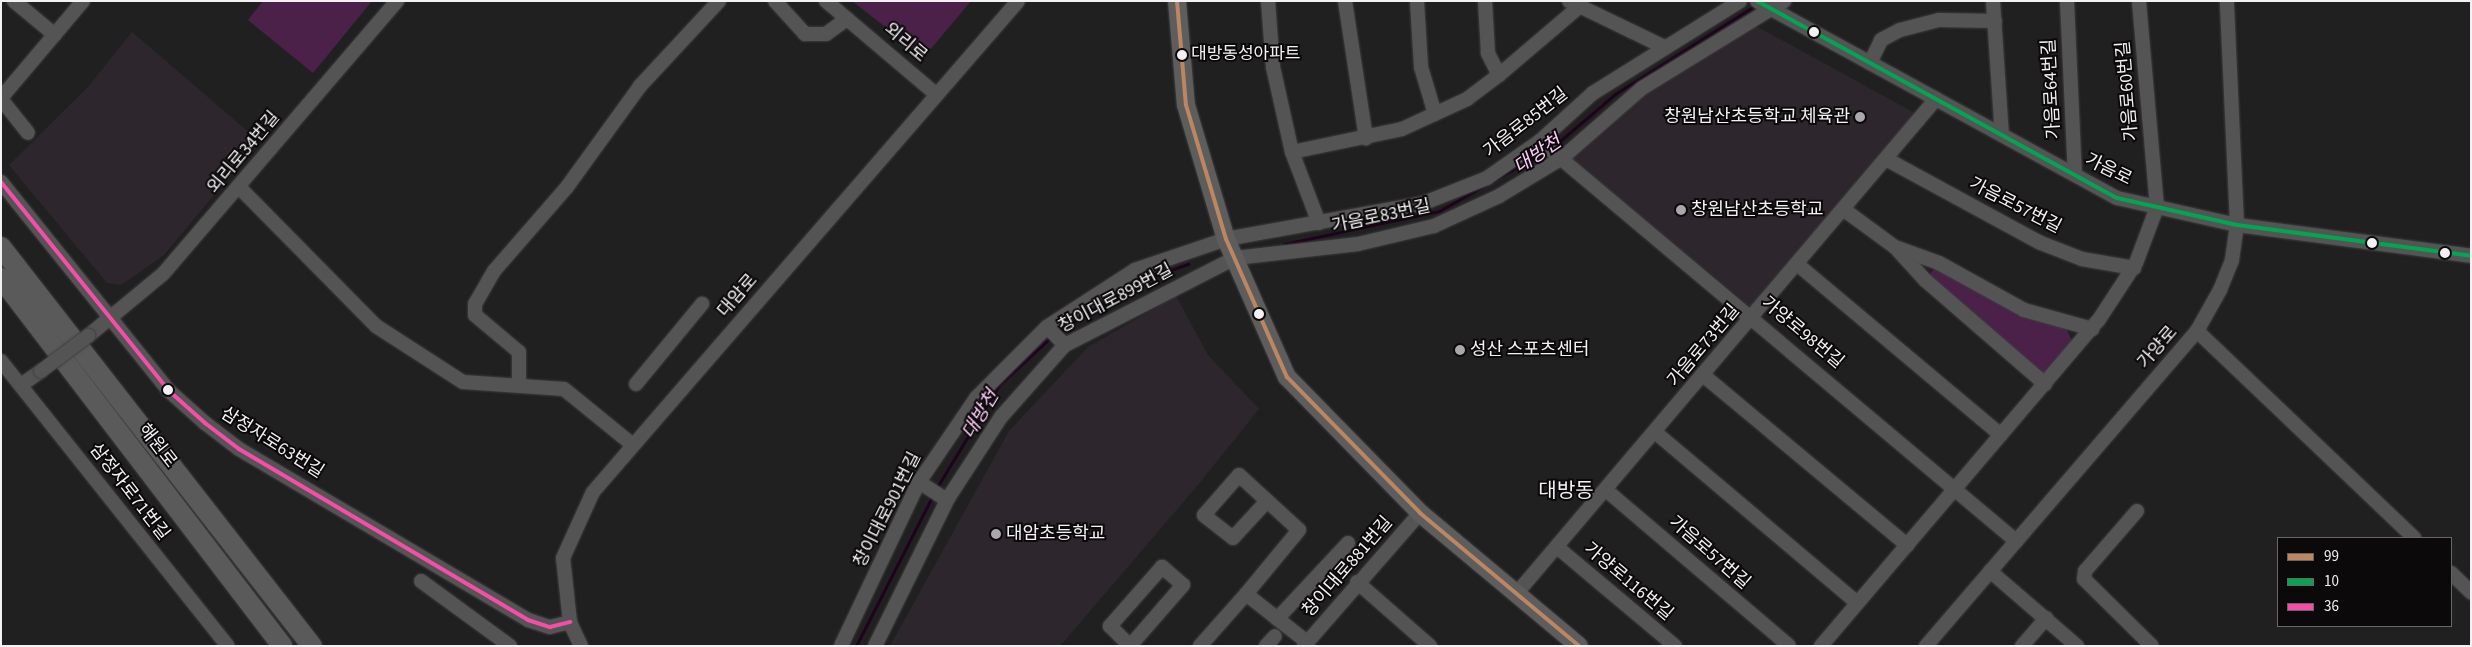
<!DOCTYPE html>
<meta charset="utf-8">
<style>
body{margin:0}
#map{position:relative;width:2472px;height:647px;overflow:hidden;background:#212021;font-family:"Source Sans 3","Noto Sans KR",sans-serif}
div>[style]{position:absolute}
.built>*{inset:0;background:#2d262c}
.green>*{inset:0;background:#4b2149}
.stream>*{height:3px;margin:-1.5px;padding:0 1.5px;transform-origin:1.5px;border-radius:1.5px;background:#1e031d}
.roads{filter:drop-shadow(0 0 1px #3f3d3f) drop-shadow(0 0 1px #3f3d3f)}
.minor>*{height:14px;margin:-7px;padding:0 7px;transform-origin:7px;border-radius:7px;background:#545454}
.major>*{height:18px;margin:-9px;padding:0 9px;transform-origin:9px;border-radius:9px;background:#5e5d5e}
.highway>*{height:20px;margin:-10px;padding:0 10px;transform-origin:10px;border-radius:10px;background:#5b5a5b}
.bridges{filter:drop-shadow(0 0 1px #3f3d3f) drop-shadow(0 0 1px #3f3d3f)}
.minor-bridge>*{height:14px;margin:-7px;padding:0 7px;transform-origin:7px;border-radius:7px;background:#545454}
.bus-1>*{height:4px;margin:-2px;padding:0 2px;transform-origin:2px;border-radius:2px;background:#bb8660}
.bus-2>*{height:4px;margin:-2px;padding:0 2px;transform-origin:2px;border-radius:2px;background:#00a651}
.bus-3>*{height:4px;margin:-2px;padding:0 2px;transform-origin:2px;border-radius:2px;background:#f54da8}
.dots>*{width:14px;height:14px;translate:-50% -50%;box-sizing:border-box;border:2px solid #0b090a;border-radius:50%}
span{translate:-50% -50%;white-space:nowrap;text-align:center;line-height:1.15;-webkit-text-stroke:4px #0b090a;paint-order:stroke}
.bus-label{font-size:17px;color:#f4f1f4}
.left{translate:0 -50%;text-align:left}
.street-label{font-size:18px;color:#f4f1f4}
.poi-label{font-size:18px;color:#f4f1f4}
.right{translate:-100% -50%;text-align:right}
.water-label{font-size:19px;color:#fecdf9;font-style:italic}
.quarter-label{font-size:20px;color:#f4f1f4}
.frame{position:absolute;inset:0;border:2px solid #f4f1f4;pointer-events:none}
.legend{position:absolute;left:2277px;top:537px;width:175px;height:90px;box-sizing:border-box;background:#0b090a;border:1px solid #686668;margin:0;padding:6px 9px;list-style:none;font-size:15px;color:#f4f1f4}
.legend li{display:flex;align-items:center;gap:10px;height:25px}
.legend b{width:25px;border:1px solid #686668}
</style>
<div id="map">
<div class="built">
<i style="clip-path:polygon(1756px 26px,1915px 113px,1753px 309px,1572px 159px,1649px 91px)"></i>
<i style="clip-path:polygon(132px 32px,259px 141px,164px 255px,121px 285px,107px 283px,9px 165px,88px 87px)"></i>
<i style="clip-path:polygon(1176px 296px,1208px 355px,1259px 409px,1197px 486px,1060px 646px,890px 646px,1009px 431px,1088px 347px)"></i>
</div>
<div class="green">
<i style="clip-path:polygon(263px 1px,372px 1px,313px 73px,248px 20px)"></i>
<i style="clip-path:polygon(852px 1px,971px 1px,924px 57px)"></i>
<i style="clip-path:polygon(1939px 263px,2063px 323px,2076px 348px,2045px 384px,1925px 280px)"></i>
</div>
<div class="stream">
<i style="left:1554px;top:146px;width:80px;rotate:-40.4deg"></i>
<i style="left:1615px;top:94px;width:165px;rotate:-32.2deg"></i>
<i style="left:1284px;top:244px;width:158px;rotate:-12deg"></i>
<i style="left:1439px;top:211px;width:123px;rotate:-29.3deg"></i>
<i style="left:1057px;top:332px;width:100px;rotate:-31.5deg"></i>
<i style="left:1142px;top:280px;width:49px;rotate:-19.2deg"></i>
<i style="left:936px;top:489px;width:122px;rotate:-58.8deg"></i>
<i style="left:999px;top:385px;width:72px;rotate:-42.8deg"></i>
<i style="left:856px;top:646px;width:169px;rotate:-63deg"></i>
</div>
<div class="roads">
<div class="minor">
<i style="left:14px;top:1px;width:53px;rotate:39.7deg"></i>
<i style="left:775px;top:1px;width:45px;rotate:47.7deg"></i>
<i style="left:805px;top:34px;width:21px"></i>
<i style="left:826px;top:34px;width:26px;rotate:-36deg"></i>
<i style="left:826px;top:1px;width:145px;rotate:40.3deg"></i>
<i style="left:1268px;top:1px;width:66px;rotate:85.7deg"></i>
<i style="left:1273px;top:67px;width:87px;rotate:77.4deg"></i>
<i style="left:1292px;top:152px;width:76px;rotate:69.2deg"></i>
<i style="left:1345px;top:1px;width:139px;rotate:81.3deg"></i>
<i style="left:1417px;top:1px;width:66px;rotate:86.5deg"></i>
<i style="left:1421px;top:67px;width:49px;rotate:73.4deg"></i>
<i style="left:1569px;top:1px;width:106px;rotate:25.8deg"></i>
<i style="left:1757px;top:1px;width:410px;rotate:28.7deg"></i>
<i style="left:2117px;top:198px;width:123px;rotate:12.7deg"></i>
<i style="left:2237px;top:225px;width:236px;rotate:7.5deg"></i>
<i style="left:1993px;top:1px;width:134px;rotate:86.2deg"></i>
<i style="left:2067px;top:1px;width:174px;rotate:87.4deg"></i>
<i style="left:1870px;top:63px;width:25px;rotate:-64deg"></i>
<i style="left:1881px;top:40px;width:21px;rotate:-28deg"></i>
<i style="left:1900px;top:30px;width:40px;rotate:-14.4deg"></i>
<i style="left:1939px;top:20px;width:56px;rotate:1deg"></i>
<i style="left:1499px;top:75px;width:105px;rotate:-40.4deg"></i>
<i style="left:1px;top:98px;width:127px;rotate:-49.8deg"></i>
<i style="left:1px;top:99px;width:43px;rotate:51.5deg"></i>
<i style="left:1540px;top:141px;width:622px;rotate:40.04deg"></i>
<i style="left:1292px;top:152px;width:112px;rotate:-11.8deg"></i>
<i style="left:1402px;top:129px;width:72px;rotate:-24.8deg"></i>
<i style="left:1467px;top:99px;width:40px;rotate:-37deg"></i>
<i style="left:1499px;top:75px;width:25px;rotate:-117deg"></i>
<i style="left:1488px;top:53px;width:52px;rotate:-93.3deg"></i>
<i style="left:1886px;top:159px;width:176px;rotate:28.5deg"></i>
<i style="left:2041px;top:243px;width:44px;rotate:21.3deg"></i>
<i style="left:2082px;top:259px;width:53px;rotate:9.8deg"></i>
<i style="left:1px;top:182px;width:267px;rotate:51.2deg"></i>
<i style="left:168px;top:390px;width:50px;rotate:41.7deg"></i>
<i style="left:205px;top:423px;width:43px;rotate:37.4deg"></i>
<i style="left:239px;top:449px;width:336px;rotate:30.6deg"></i>
<i style="left:528px;top:620px;width:23px;rotate:18deg"></i>
<i style="left:550px;top:627px;width:21px;rotate:-14deg"></i>
<i style="left:239px;top:187px;width:195px;rotate:45.4deg"></i>
<i style="left:376px;top:326px;width:103px;rotate:32.8deg"></i>
<i style="left:463px;top:382px;width:101px;rotate:4deg"></i>
<i style="left:564px;top:389px;width:89px;rotate:39.1deg"></i>
<i style="left:1843px;top:209px;width:64px;rotate:36.2deg"></i>
<i style="left:1895px;top:247px;width:45px;rotate:47.7deg"></i>
<i style="left:1925px;top:280px;width:159px;rotate:40.9deg"></i>
<i style="left:1898px;top:248px;width:44px;rotate:20.1deg"></i>
<i style="left:1939px;top:263px;width:97px;rotate:28.9deg"></i>
<i style="left:2024px;top:310px;width:71px;rotate:15.6deg"></i>
<i style="left:1797px;top:264px;width:266px;rotate:40deg"></i>
<i style="left:1047px;top:327px;width:25px;rotate:45deg"></i>
<i style="left:2197px;top:331px;width:300px;rotate:43.6deg"></i>
<i style="left:88px;top:336px;width:97px;rotate:-39.6deg"></i>
<i style="left:163px;top:274px;width:360px;rotate:-49.4deg"></i>
<i style="left:1px;top:361px;width:364px;rotate:51.5deg"></i>
<i style="left:1703px;top:375px;width:266px;rotate:39.8deg"></i>
<i style="left:519px;top:383px;width:31px;rotate:-90deg"></i>
<i style="left:519px;top:352px;width:57px;rotate:-139.9deg"></i>
<i style="left:475px;top:315px;width:11px;rotate:-90deg"></i>
<i style="left:475px;top:304px;width:38px;rotate:-60deg"></i>
<i style="left:494px;top:271px;width:111px;rotate:-49deg"></i>
<i style="left:567px;top:187px;width:125px;rotate:-54.1deg"></i>
<i style="left:640px;top:86px;width:116px;rotate:-47.1deg"></i>
<i style="left:636px;top:384px;width:104px;rotate:-50.5deg"></i>
<i style="left:21px;top:385px;width:24px;rotate:-35deg"></i>
<i style="left:1655px;top:432px;width:265px;rotate:40.2deg"></i>
<i style="left:919px;top:482px;width:33px;rotate:33deg"></i>
<i style="left:1606px;top:490px;width:240px;rotate:40.4deg"></i>
<i style="left:1267px;top:501px;width:50px;rotate:132.6deg"></i>
<i style="left:1233px;top:538px;width:37px;rotate:-142deg"></i>
<i style="left:1204px;top:515px;width:53px;rotate:-48.8deg"></i>
<i style="left:1239px;top:475px;width:81px;rotate:42.5deg"></i>
<i style="left:1299px;top:530px;width:83px;rotate:129.6deg"></i>
<i style="left:1246px;top:594px;width:78px;rotate:38.2deg"></i>
<i style="left:2137px;top:511px;width:79px;rotate:130.9deg"></i>
<i style="left:2085px;top:571px;width:8px;rotate:97deg"></i>
<i style="left:2084px;top:579px;width:95px;rotate:44.6deg"></i>
<i style="left:1557px;top:547px;width:154px;rotate:40deg"></i>
<i style="left:1990px;top:571px;width:115px;rotate:40.8deg"></i>
<i style="left:2451px;top:573px;width:28px;rotate:44deg"></i>
<i style="left:421px;top:581px;width:110px;rotate:36.1deg"></i>
<i style="left:1357px;top:582px;width:97px;rotate:41.2deg"></i>
<i style="left:1517px;top:593px;width:648px;rotate:-49.7deg"></i>
<i style="left:1277px;top:619px;width:104px;rotate:-46.9deg"></i>
<i style="left:581px;top:646px;width:26px;rotate:-115deg"></i>
<i style="left:570px;top:622px;width:64px;rotate:-96.2deg"></i>
<i style="left:563px;top:558px;width:72px;rotate:-65.6deg"></i>
<i style="left:593px;top:492px;width:649px;rotate:-49.12deg"></i>
<i style="left:841px;top:646px;width:182px;rotate:-64.6deg"></i>
<i style="left:919px;top:482px;width:102px;rotate:-55.8deg"></i>
<i style="left:976px;top:398px;width:100px;rotate:-45deg"></i>
<i style="left:1047px;top:327px;width:105px;rotate:-32.9deg"></i>
<i style="left:1135px;top:270px;width:96px;rotate:-18.8deg"></i>
<i style="left:1226px;top:239px;width:201px;rotate:-10.3deg"></i>
<i style="left:1424px;top:203px;width:68px;rotate:-21.6deg"></i>
<i style="left:1487px;top:178px;width:65px;rotate:-34.9deg"></i>
<i style="left:1540px;top:141px;width:72px;rotate:-42.2deg"></i>
<i style="left:1593px;top:93px;width:173px;rotate:-32deg"></i>
<i style="left:875px;top:646px;width:163px;rotate:-63.7deg"></i>
<i style="left:947px;top:500px;width:99px;rotate:-57deg"></i>
<i style="left:1001px;top:417px;width:96px;rotate:-48.4deg"></i>
<i style="left:1065px;top:345px;width:191px;rotate:-27.1deg"></i>
<i style="left:1235px;top:258px;width:124px;rotate:-6.5deg"></i>
<i style="left:1358px;top:244px;width:78px;rotate:-13.3deg"></i>
<i style="left:1434px;top:226px;width:72px;rotate:-24.8deg"></i>
<i style="left:1499px;top:196px;width:74px;rotate:-31.1deg"></i>
<i style="left:1562px;top:158px;width:106px;rotate:-41.2deg"></i>
<i style="left:1642px;top:88px;width:167px;rotate:-31.5deg"></i>
<i style="left:1130px;top:646px;width:81px;rotate:-49deg"></i>
<i style="left:1183px;top:585px;width:28px;rotate:-139deg"></i>
<i style="left:1162px;top:567px;width:79px;rotate:131.4deg"></i>
<i style="left:1110px;top:626px;width:28px;rotate:45deg"></i>
<i style="left:1200px;top:646px;width:69px;rotate:-48.5deg"></i>
<i style="left:1266px;top:646px;width:13px;rotate:-48deg"></i>
<i style="left:1304px;top:646px;width:176px;rotate:-48.9deg"></i>
<i style="left:1821px;top:646px;width:427px;rotate:-49.6deg"></i>
<i style="left:2098px;top:321px;width:69px;rotate:-56.8deg"></i>
<i style="left:2136px;top:263px;width:60px;rotate:-69.4deg"></i>
<i style="left:2157px;top:207px;width:207px;rotate:-95deg"></i>
<i style="left:1926px;top:646px;width:416px;rotate:-49.3deg"></i>
<i style="left:2197px;top:331px;width:47px;rotate:-60.7deg"></i>
<i style="left:2220px;top:290px;width:32px;rotate:-68deg"></i>
<i style="left:2232px;top:260px;width:35px;rotate:-82deg"></i>
<i style="left:2237px;top:225px;width:224px;rotate:-92.6deg"></i>
<i style="left:2022px;top:646px;width:37px;rotate:-49deg"></i>
</div>
<div class="major">
<i style="left:1177px;top:1px;width:104px;rotate:85.1deg"></i>
<i style="left:1186px;top:105px;width:140px;rotate:73.4deg"></i>
<i style="left:1226px;top:239px;width:151px;rotate:66.2deg"></i>
<i style="left:1287px;top:377px;width:190px;rotate:45.6deg"></i>
<i style="left:1420px;top:513px;width:207px;rotate:39.9deg"></i>
</div>
<div class="highway">
<i style="left:1px;top:247px;width:506px;rotate:52.07deg"></i>
<i style="left:1px;top:278px;width:463px;rotate:52.6deg"></i>
</div>
</div>
<div class="bridges">
<div class="minor-bridge">
<i style="left:41px;top:371px;width:59px;rotate:-36.7deg"></i>
</div>
</div>
<div class="bus-1">
<i style="left:1177px;top:1px;width:104px;rotate:85.1deg"></i>
<i style="left:1186px;top:105px;width:140px;rotate:73.4deg"></i>
<i style="left:1226px;top:239px;width:151px;rotate:66.2deg"></i>
<i style="left:1287px;top:377px;width:190px;rotate:45.6deg"></i>
<i style="left:1420px;top:513px;width:207px;rotate:39.9deg"></i>
</div>
<div class="bus-2">
<i style="left:1757px;top:1px;width:410px;rotate:28.7deg"></i>
<i style="left:2117px;top:198px;width:123px;rotate:12.7deg"></i>
<i style="left:2237px;top:225px;width:236px;rotate:7.5deg"></i>
</div>
<div class="bus-3">
<i style="left:1px;top:182px;width:267px;rotate:51.2deg"></i>
<i style="left:168px;top:390px;width:50px;rotate:41.7deg"></i>
<i style="left:205px;top:423px;width:43px;rotate:37.4deg"></i>
<i style="left:239px;top:449px;width:336px;rotate:30.6deg"></i>
<i style="left:528px;top:620px;width:23px;rotate:18deg"></i>
<i style="left:550px;top:627px;width:21px;rotate:-14deg"></i>
</div>
<div class="dots">
<i style="left:1814px;top:32px;background:#f4f1f4"></i>
<i style="left:1182px;top:55px;background:#f4f1f4"></i>
<i style="left:1860px;top:117px;background:#aaa8aa"></i>
<i style="left:1681px;top:210px;background:#aaa8aa"></i>
<i style="left:2372px;top:243px;background:#f4f1f4"></i>
<i style="left:2445px;top:253px;background:#f4f1f4"></i>
<i style="left:1259px;top:314px;background:#f4f1f4"></i>
<i style="left:1460px;top:350px;background:#aaa8aa"></i>
<i style="left:168px;top:390px;background:#f4f1f4"></i>
<i style="left:996px;top:534px;background:#aaa8aa"></i>
</div>
<div class="bus-label">
<span class="left" style="left:1191px;top:55px">대방동성아파트</span>
</div>
<div class="street-label">
<span style="left:905px;top:43px;rotate:40deg">외리로</span>
<span style="left:2052px;top:89px;rotate:-93deg">가음로64번길</span>
<span style="left:2128px;top:91px;rotate:-95deg">가음로60번길</span>
<span style="left:1526px;top:123px;rotate:-38deg">가음로85번길</span>
<span style="left:244px;top:153px;rotate:-50deg">외리로34번길</span>
<span style="left:2108px;top:170px;rotate:26deg">가음로</span>
<span style="left:2015px;top:206px;rotate:27deg">가음로57번길</span>
<span style="left:1381px;top:217px;rotate:-12deg">가음로83번길</span>
<span style="left:738px;top:296px;rotate:-49deg">대암로</span>
<span style="left:1116px;top:299px;rotate:-28deg">창이대로899번길</span>
<span style="left:1802px;top:333px;rotate:40deg">가양로98번길</span>
<span style="left:1704px;top:346px;rotate:-50deg">가음로73번길</span>
<span style="left:2158px;top:348px;rotate:-49deg">가양로</span>
<span style="left:272px;top:443px;rotate:32deg">삼정자로63번길</span>
<span style="left:157px;top:446px;rotate:52deg">해원로</span>
<span style="left:129px;top:492px;rotate:52deg">삼정자로71번길</span>
<span style="left:888px;top:510px;rotate:-63deg">창이대로901번길</span>
<span style="left:1709px;top:553px;rotate:41deg">가음로57번길</span>
<span style="left:1348px;top:567px;rotate:-49deg">창이대로881번길</span>
<span style="left:1628px;top:582px;rotate:40deg">가양로116번길</span>
</div>
<div class="poi-label">
<span class="right" style="left:1850px;top:117px">창원남산초등학교 체육관</span>
<span class="left" style="left:1691px;top:210px">창원남산초등학교</span>
<span class="left" style="left:1470px;top:350px">성산 스포츠센터</span>
<span class="left" style="left:1006px;top:534px">대암초등학교</span>
</div>
<div class="water-label">
<span style="left:1538px;top:155px;rotate:-34deg">대방천</span>
<span style="left:981px;top:415px;rotate:-59deg">대방천</span>
</div>
<div class="quarter-label">
<span style="left:1566px;top:491px">대방동</span>
</div>
<div class="frame"></div>
<ul class="legend">
<li><b style="height:6px;background:#bb8660"></b>99</li>
<li><b style="height:6px;background:#00a651"></b>10</li>
<li><b style="height:6px;background:#f54da8"></b>36</li>
</ul>
</div>
